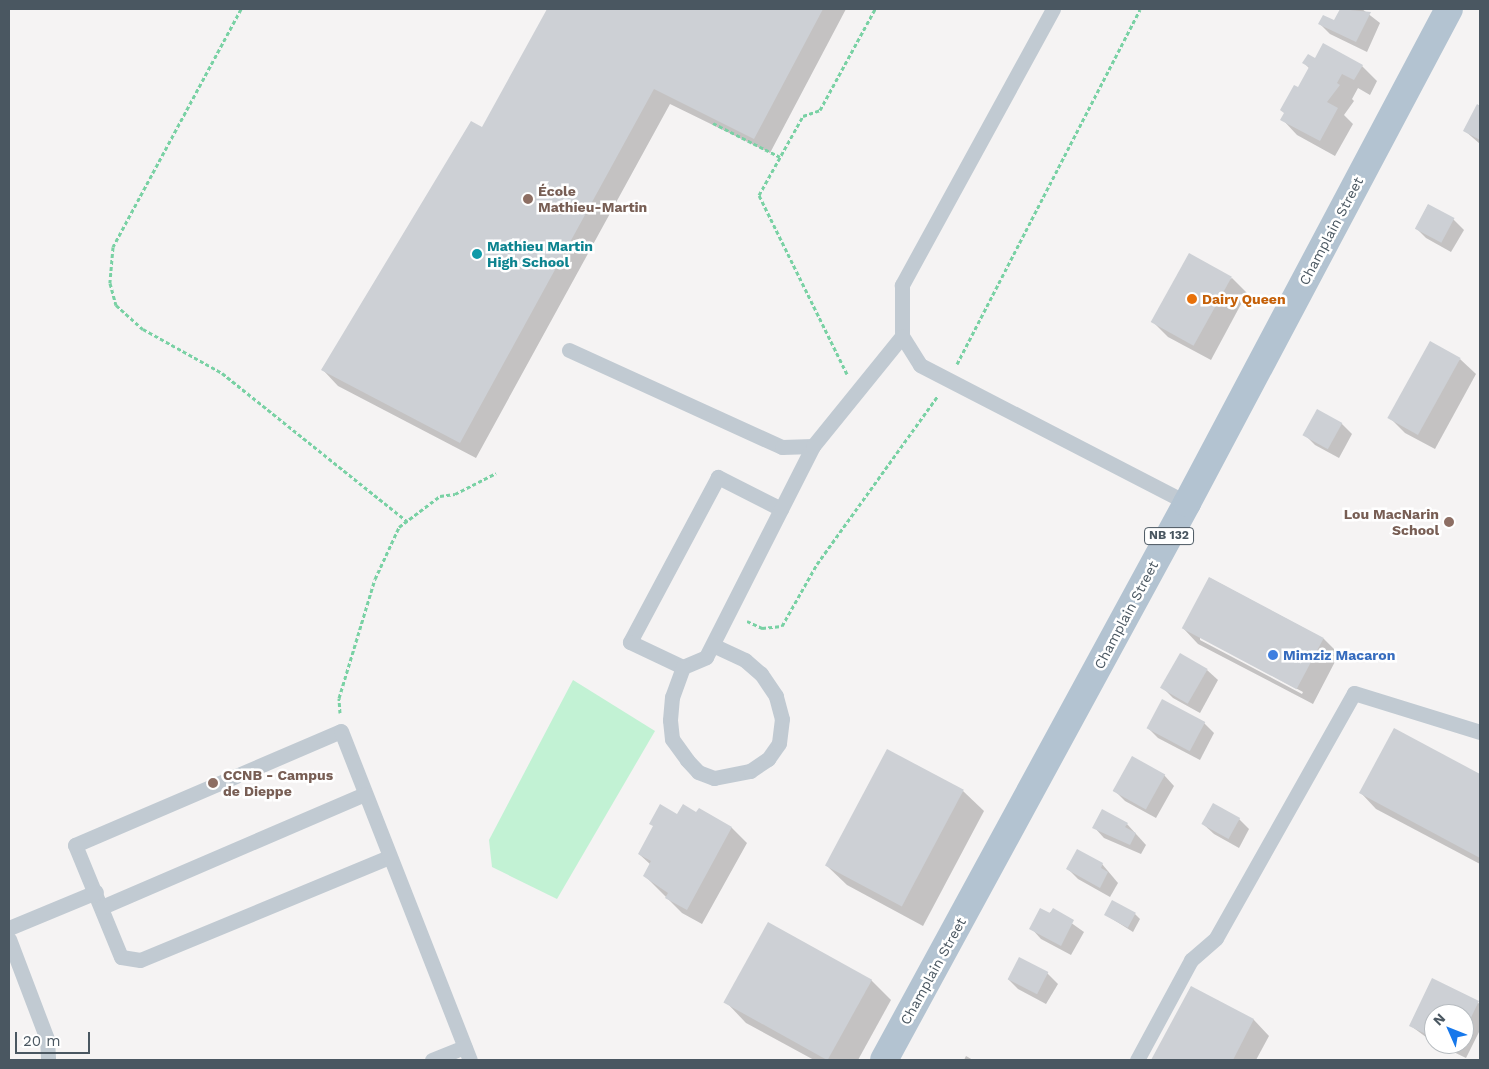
<!DOCTYPE html>
<meta charset="utf-8">
<style>
body{margin:0}
#map{position:relative;width:1489px;height:1069px;overflow:hidden;background:#f5f3f3;font-family:"Work Sans",sans-serif}
div>[style]{position:absolute}
.green>*{inset:0;background:#c2f2d4}
.shadow>*{inset:0;background:#0003}
.building>*{inset:0;background:#cdd0d5;transform-origin:0 0}
.path>*{height:3px;margin-top:-1.5px;transform-origin:0;background:repeating-linear-gradient(90deg,#79d1a4 0 4px,transparent 0 6.5px)}
.lane>*{height:15px;margin:-7.5px;padding:0 7.5px;transform-origin:7.5px;border-radius:7.5px;background:#c1cad2}
.primary>*{height:28px;margin:-14px;padding:0 14px;transform-origin:14px;border-radius:14px;background:#b3c3d1}
.dots>*{width:14px;height:14px;translate:-50% -50%;box-sizing:border-box;border:2px solid #fff;border-radius:50%}
span{translate:-50% -50%;white-space:nowrap;text-align:center;line-height:1.15;-webkit-text-stroke:5px #fff;paint-order:stroke}
.shield-label span{padding:1px 4px;background:#fff;border:1px solid;border-radius:4px;-webkit-text-stroke-width:0}
.shield-label{font-size:12px;color:#4a5761;font-weight:700}
.education-label{font-size:14px;color:#785e54;font-weight:700}
.left{translate:0 -50%;text-align:left}
.right{translate:-100% -50%;text-align:right}
.street-label{font-size:14px;color:#4a5761}
.culture-label{font-size:14px;color:#0d838f;font-weight:700}
.food-label{font-size:14px;color:#c56008;font-weight:700}
.shop-label{font-size:14px;color:#366cbe;font-weight:700}
.frame{position:absolute;inset:0;border:10px solid #4a5761;pointer-events:none}
.north{position:absolute;left:1424px;top:1004px;width:50px;height:50px;box-sizing:border-box;background:#fff;border:1px solid #b7bcc0;border-radius:50%;rotate:314deg;font-size:14px;font-weight:700;line-height:20px;text-align:center;color:#4a5761}
.north::after{content:'';display:block;margin:auto;width:18px;height:22px;background:#1778eb;clip-path:polygon(50% 0,100% 100%,50% 72%,0 100%)}
.scale{position:absolute;left:15px;top:1032px;width:75px;height:22px;box-sizing:border-box;border:2px solid #4a5761;border-top:0;padding-left:6px;font-size:15px;line-height:18px;white-space:nowrap;color:#4a5761;-webkit-text-stroke:4px #fff;paint-order:stroke}
</style>
<div id="map">
<div class="green">
<i style="clip-path:polygon(573px 680px,655px 731px,557px 899px,492px 867px,489px 840px)"></i>
</div>
<div class="shadow">
<i style="clip-path:polygon(549px 9px,846px 9px,770px 153px,670px 104px,476px 458px,338px 386px,323px 370px,482px 129px)"></i>
<i style="clip-path:polygon(1341px 9px,1362px 9px,1380px 23px,1367px 52px,1330px 34px,1320px 24px,1335px 22px)"></i>
<i style="clip-path:polygon(1315px 59px,1362px 66px,1377px 81px,1370px 95px,1358px 88px,1352px 99px,1354px 101px,1344px 115px,1353px 124px,1335px 156px,1297px 135px,1282px 119px,1310px 69px,1304px 63px)"></i>
<i style="clip-path:polygon(1478px 105px,1480px 107px,1480px 144px,1464px 130px)"></i>
<i style="clip-path:polygon(1428px 205px,1453px 219px,1464px 230px,1451px 252px,1426px 238px,1416px 228px)"></i>
<i style="clip-path:polygon(1232px 278px,1247px 293px,1211px 360px,1168px 337px,1153px 322px)"></i>
<i style="clip-path:polygon(1460px 359px,1476px 374px,1435px 449px,1405px 433px,1389px 417px)"></i>
<i style="clip-path:polygon(1317px 411px,1342px 424px,1352px 434px,1339px 458px,1315px 445px,1305px 435px)"></i>
<i style="clip-path:polygon(evenodd,1210px 578px,1324px 639px,1339px 654px,1313px 704px,1198px 644px,1183px 628px,1210px 578px,1200px 637px,1303px 692px,1302px 694px,1200px 640px,1200px 637px)"></i>
<i style="clip-path:polygon(1207px 670px,1218px 680px,1200px 713px,1173px 698px,1162px 687px)"></i>
<i style="clip-path:polygon(1204px 723px,1214px 733px,1200px 760px,1158px 738px,1148px 728px)"></i>
<i style="clip-path:polygon(1395px 730px,1480px 776px,1480px 864px,1376px 809px,1361px 793px)"></i>
<i style="clip-path:polygon(1164px 775px,1174px 786px,1156px 818px,1125px 801px,1115px 791px)"></i>
<i style="clip-path:polygon(963px 791px,984px 811px,923px 926px,847px 885px,826px 865px)"></i>
<i style="clip-path:polygon(697px 813px,732px 828px,747px 843px,702px 924px,682px 913px,645px 876px,651px 865px,639px 854px,678px 816px)"></i>
<i style="clip-path:polygon(1239px 819px,1249px 829px,1239px 848px,1214px 834px,1203px 824px)"></i>
<i style="clip-path:polygon(1127px 824px,1146px 845px,1141px 854px,1104px 838px,1094px 827px)"></i>
<i style="clip-path:polygon(1102px 864px,1118px 883px,1110px 897px,1078px 879px,1068px 869px)"></i>
<i style="clip-path:polygon(1053px 910px,1084px 932px,1071px 955px,1041px 939px,1031px 928px)"></i>
<i style="clip-path:polygon(1135px 914px,1140px 919px,1133px 932px,1106px 915px)"></i>
<i style="clip-path:polygon(1047px 973px,1058px 984px,1046px 1004px,1018px 989px,1008px 979px)"></i>
<i style="clip-path:polygon(871px 980px,891px 1000px,858px 1060px,814px 1060px,746px 1023px,726px 1002px)"></i>
<i style="clip-path:polygon(1433px 980px,1480px 1004px,1480px 1030px,1466px 1058px,1437px 1044px,1464px 1044px,1464px 1014px,1434px 1014px,1434px 1043px,1411px 1026px)"></i>
<i style="clip-path:polygon(1191px 987px,1254px 1020px,1269px 1036px,1256px 1060px,1153px 1060px)"></i>
<i style="clip-path:polygon(966px 1056px,973px 1060px,964px 1060px)"></i>
</div>
<div class="building">
<i style="clip-path:polygon(547px 9px,823px 9px,754px 139px,654px 89px,460px 443px,321px 370px,471px 121px,482px 127px)"></i>
<i style="clip-path:polygon(1340px 9px,1371px 12px,1356px 42px,1318px 24px,1323px 15px,1334px 20px)"></i>
<i style="clip-path:polygon(1323px 43px,1363px 65px,1354px 80px,1342px 74px,1337px 83px,1340px 85px,1327px 102px,1338px 108px,1320px 141px,1280px 120px,1284px 113px,1280px 110px,1294px 85px,1298px 87px,1309px 67px,1302px 63px,1308px 54px,1315px 58px)"></i>
<i style="clip-path:polygon(1477px 104px,1480px 106px,1480px 140px,1463px 131px)"></i>
<i style="left:1428px;top:204px;width:30px;height:28px;rotate:28deg"></i>
<i style="left:1189px;top:253px;width:49px;height:79px;rotate:29deg"></i>
<i style="left:1430px;top:341px;width:35px;height:88px;rotate:29deg"></i>
<i style="left:1317px;top:409px;width:29px;height:30px;rotate:29deg"></i>
<i style="left:1209px;top:577px;width:130px;height:58px;rotate:28deg"></i>
<i style="left:1180px;top:653px;width:32px;height:40px;rotate:30deg"></i>
<i style="left:1162px;top:699px;width:49px;height:33px;rotate:28deg"></i>
<i style="clip-path:polygon(1394px 728px,1480px 774px,1480px 858px,1359px 793px)"></i>
<i style="left:887px;top:749px;width:87px;height:132px;rotate:28deg"></i>
<i style="left:1132px;top:756px;width:38px;height:40px;rotate:29deg"></i>
<i style="left:1213px;top:803px;width:31px;height:24px;rotate:29deg"></i>
<i style="clip-path:polygon(660px 804px,677px 814px,683px 804px,696px 812px,699px 808px,732px 827px,687px 910px,665px 898px,668px 893px,643px 876px,651px 861px,638px 854px,653px 826px,649px 824px)"></i>
<i style="clip-path:polygon(1102px 809px,1128px 823px,1125px 827px,1136px 833px,1130px 845px,1092px 828px)"></i>
<i style="clip-path:polygon(1077px 849px,1103px 863px,1101px 868px,1108px 872px,1100px 888px,1066px 869px)"></i>
<i style="left:1112px;top:900px;width:27px;height:17px;rotate:28deg"></i>
<i style="clip-path:polygon(1040px 908px,1050px 913px,1053px 908px,1074px 920px,1061px 946px,1029px 929px)"></i>
<i style="left:768px;top:922px;width:119px;height:92px;rotate:29deg"></i>
<i style="left:1019px;top:957px;width:33px;height:25px;rotate:27deg"></i>
<i style="clip-path:polygon(1432px 978px,1479px 1001px,1464px 1032px,1464px 1014px,1434px 1014px,1434px 1038px,1409px 1026px)"></i>
<i style="clip-path:polygon(1191px 986px,1254px 1019px,1233px 1060px,1151px 1060px)"></i>
</div>
<div class="path">
<i style="left:241px;top:9px;width:270px;rotate:118.3deg"></i>
<i style="left:113px;top:247px;width:36px;rotate:95deg"></i>
<i style="left:110px;top:283px;width:23px;rotate:75deg"></i>
<i style="left:116px;top:305px;width:36px;rotate:42deg"></i>
<i style="left:143px;top:329px;width:90px;rotate:29.1deg"></i>
<i style="left:222px;top:373px;width:237px;rotate:38.7deg"></i>
<i style="left:713px;top:123px;width:75px;rotate:26.9deg"></i>
<i style="left:957px;top:364px;width:399px;rotate:-62.7deg"></i>
<i style="left:847px;top:374px;width:199px;rotate:-116.2deg"></i>
<i style="left:759px;top:195px;width:90px;rotate:-60.9deg"></i>
<i style="left:803px;top:116px;width:18px;rotate:-19deg"></i>
<i style="left:820px;top:110px;width:115px;rotate:-61.4deg"></i>
<i style="left:747px;top:621px;width:17px;rotate:25deg"></i>
<i style="left:762px;top:628px;width:20px;rotate:-6deg"></i>
<i style="left:782px;top:626px;width:71px;rotate:-60.6deg"></i>
<i style="left:817px;top:564px;width:206px;rotate:-54.3deg"></i>
<i style="left:340px;top:713px;width:15px;rotate:-94deg"></i>
<i style="left:339px;top:698px;width:124px;rotate:-73.2deg"></i>
<i style="left:375px;top:579px;width:57px;rotate:-65.2deg"></i>
<i style="left:399px;top:527px;width:51px;rotate:-37.1deg"></i>
<i style="left:440px;top:496px;width:15px;rotate:-8deg"></i>
<i style="left:455px;top:494px;width:46px;rotate:-27.1deg"></i>
</div>
<div class="lane">
<i style="left:1053px;top:9px;width:315px;rotate:118.7deg"></i>
<i style="left:902px;top:285px;width:51px;rotate:90deg"></i>
<i style="left:902px;top:336px;width:34px;rotate:58deg"></i>
<i style="left:920px;top:365px;width:301px;rotate:27.3deg"></i>
<i style="left:569px;top:350px;width:234px;rotate:24.5deg"></i>
<i style="left:782px;top:447px;width:31px;rotate:-2deg"></i>
<i style="left:781px;top:509px;width:71px;rotate:-153.1deg"></i>
<i style="left:718px;top:477px;width:187px;rotate:118.1deg"></i>
<i style="left:630px;top:642px;width:59px;rotate:25.3deg"></i>
<i style="left:683px;top:667px;width:25px;rotate:-23deg"></i>
<i style="left:706px;top:657px;width:237px;rotate:-63.1deg"></i>
<i style="left:813px;top:446px;width:141px;rotate:-51deg"></i>
<i style="left:683px;top:667px;width:32px;rotate:110deg"></i>
<i style="left:672px;top:697px;width:23px;rotate:95deg"></i>
<i style="left:670px;top:720px;width:19px;rotate:84deg"></i>
<i style="left:672px;top:739px;width:26px;rotate:54deg"></i>
<i style="left:687px;top:760px;width:16px;rotate:47deg"></i>
<i style="left:698px;top:772px;width:17px;rotate:21deg"></i>
<i style="left:714px;top:778px;width:37px;rotate:-11deg"></i>
<i style="left:750px;top:771px;width:22px;rotate:-34deg"></i>
<i style="left:768px;top:759px;width:19px;rotate:-55deg"></i>
<i style="left:779px;top:743px;width:24px;rotate:-83deg"></i>
<i style="left:782px;top:719px;width:24px;rotate:-105deg"></i>
<i style="left:776px;top:696px;width:27px;rotate:-124deg"></i>
<i style="left:761px;top:674px;width:21px;rotate:-139deg"></i>
<i style="left:745px;top:660px;width:35px;rotate:-155deg"></i>
<i style="left:389px;top:857px;width:269px;rotate:157.5deg"></i>
<i style="left:140px;top:960px;width:19px;rotate:-171deg"></i>
<i style="left:121px;top:957px;width:121px;rotate:-112.3deg"></i>
<i style="left:75px;top:845px;width:289px;rotate:-23.2deg"></i>
<i style="left:341px;top:731px;width:353px;rotate:68.6deg"></i>
<i style="left:102px;top:907px;width:285px;rotate:-23.3deg"></i>
<i style="left:9px;top:928px;width:94px;rotate:-22.5deg"></i>
<i style="left:9px;top:939px;width:107px;rotate:69.2deg"></i>
<i style="left:47px;top:1039px;width:21px;rotate:87deg"></i>
<i style="left:432px;top:1060px;width:35px;rotate:-22deg"></i>
<i style="left:1137px;top:1060px;width:114px;rotate:-61.6deg"></i>
<i style="left:1191px;top:960px;width:33px;rotate:-41deg"></i>
<i style="left:1216px;top:938px;width:281px;rotate:-60.6deg"></i>
<i style="left:1354px;top:693px;width:132px;rotate:17.2deg"></i>
</div>
<div class="primary">
<i style="left:884px;top:1060px;width:634px;rotate:-61.45deg"></i>
<i style="left:1187px;top:503px;width:559px;rotate:-62.06deg"></i>
</div>
<div class="dots">
<i style="left:528px;top:199px;background:#8d6e63"></i>
<i style="left:477px;top:254px;background:#0f9aa8"></i>
<i style="left:1192px;top:299px;background:#e8710a"></i>
<i style="left:1449px;top:522px;background:#8d6e63"></i>
<i style="left:1273px;top:655px;background:#3f7fe0"></i>
<i style="left:213px;top:783px;background:#8d6e63"></i>
</div>
<div class="shield-label">
<span style="left:1169px;top:536px">NB 132</span>
</div>
<div class="education-label">
<span class="left" style="left:538px;top:199px">École<br>Mathieu-Martin</span>
<span class="right" style="left:1439px;top:522px">Lou MacNarin<br>School</span>
<span class="left" style="left:223px;top:783px">CCNB - Campus<br>de Dieppe</span>
</div>
<div class="street-label">
<span style="left:1331px;top:231px;rotate:-62deg">Champlain Street</span>
<span style="left:1126px;top:615px;rotate:-62deg">Champlain Street</span>
<span style="left:933px;top:971px;rotate:-61deg">Champlain Street</span>
</div>
<div class="culture-label">
<span class="left" style="left:487px;top:254px">Mathieu Martin<br>High School</span>
</div>
<div class="food-label">
<span class="left" style="left:1202px;top:299px">Dairy Queen</span>
</div>
<div class="shop-label">
<span class="left" style="left:1283px;top:655px">Mimziz Macaron</span>
</div>
<div class="frame"></div>
<div class="north">N</div>
<div class="scale">20 m</div>
</div>
